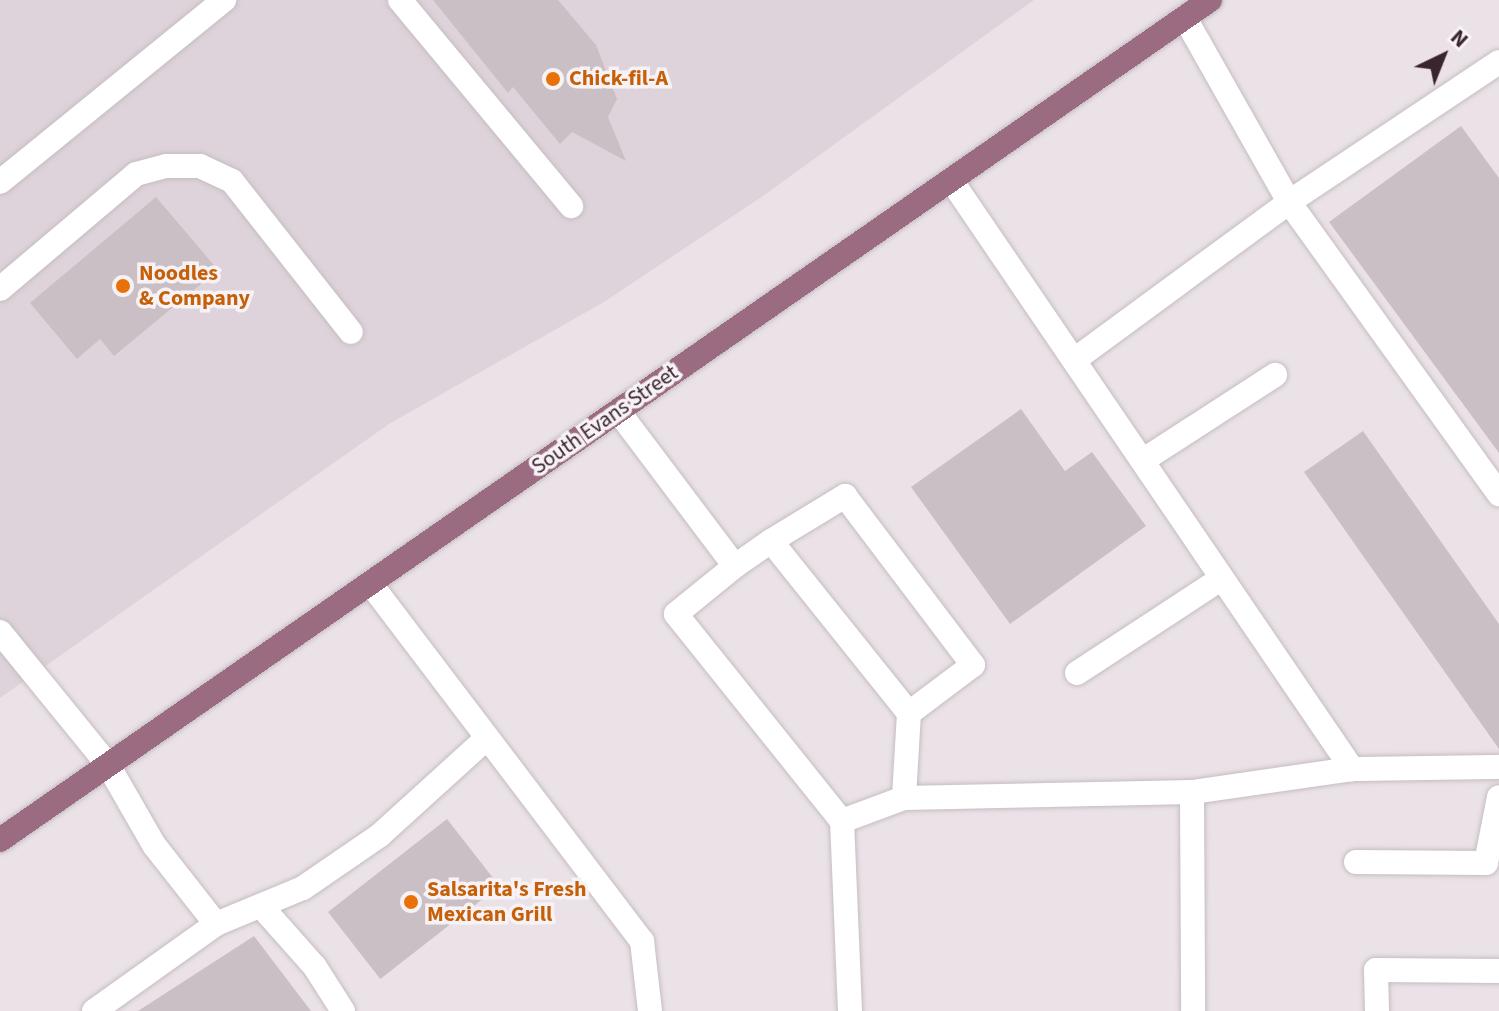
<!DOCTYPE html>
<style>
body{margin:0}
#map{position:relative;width:1499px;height:1011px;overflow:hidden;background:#ebe2e8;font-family:"Source Sans 3",sans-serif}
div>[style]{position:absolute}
.built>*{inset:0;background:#ded3da}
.building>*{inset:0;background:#cbbfc6;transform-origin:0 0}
.roads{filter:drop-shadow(0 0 2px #c4bdc0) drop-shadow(0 0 2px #c4bdc0)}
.minor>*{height:24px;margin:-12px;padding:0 12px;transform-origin:12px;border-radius:12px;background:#fff}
.major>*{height:24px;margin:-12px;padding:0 12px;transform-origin:12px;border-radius:12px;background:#9b6b82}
.dots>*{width:22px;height:22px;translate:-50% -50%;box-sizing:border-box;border:4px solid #f7f2f6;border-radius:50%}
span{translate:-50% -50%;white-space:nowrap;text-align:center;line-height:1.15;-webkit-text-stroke:7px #f7f2f6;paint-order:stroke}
.food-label{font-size:22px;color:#c56008;font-weight:700}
.left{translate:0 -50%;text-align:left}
.street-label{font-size:22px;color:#3a242e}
.north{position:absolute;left:1403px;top:16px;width:80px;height:80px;-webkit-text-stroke:6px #f7f2f6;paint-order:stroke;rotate:43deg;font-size:22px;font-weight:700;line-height:32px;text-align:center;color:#3a242e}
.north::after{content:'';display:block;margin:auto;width:28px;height:36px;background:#3a242e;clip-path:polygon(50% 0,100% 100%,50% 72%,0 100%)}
</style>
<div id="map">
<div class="built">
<i style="clip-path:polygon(0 0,1034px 0,763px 196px,604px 302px,389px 424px,0 698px)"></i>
</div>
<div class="building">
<i style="clip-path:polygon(433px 0,558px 0,596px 45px,617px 99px,608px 117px,626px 161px,572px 132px,560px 144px,513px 87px,508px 93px)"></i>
<i style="clip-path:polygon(1461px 126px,1499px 178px,1499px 453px,1329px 222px)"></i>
<i style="clip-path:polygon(156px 197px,218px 270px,114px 356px,100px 339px,77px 359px,30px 303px)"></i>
<i style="clip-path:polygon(1021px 409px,1065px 471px,1092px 452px,1146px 526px,1010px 624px,911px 487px)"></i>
<i style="clip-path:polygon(1363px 431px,1499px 624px,1499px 749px,1304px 472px)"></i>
<i style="left:447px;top:819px;width:85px;height:151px;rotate:52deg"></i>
<i style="clip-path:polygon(254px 936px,311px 1011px,138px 1011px)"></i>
</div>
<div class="roads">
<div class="minor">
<i style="left:400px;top:0;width:268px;rotate:50.3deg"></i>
<i style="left:1185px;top:18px;width:211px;rotate:60.5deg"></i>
<i style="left:1289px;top:202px;width:360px;rotate:54.3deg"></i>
<i style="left:951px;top:180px;width:713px;rotate:55.75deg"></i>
<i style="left:1352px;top:769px;width:162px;rotate:171.8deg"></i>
<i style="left:0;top:182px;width:289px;rotate:-39.1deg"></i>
<i style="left:0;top:289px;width:178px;rotate:-40.2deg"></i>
<i style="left:136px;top:174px;width:31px;rotate:-15deg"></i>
<i style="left:166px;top:166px;width:34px"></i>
<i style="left:200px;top:166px;width:35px;rotate:25deg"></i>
<i style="left:232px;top:181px;width:192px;rotate:51.8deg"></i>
<i style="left:1077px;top:358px;width:263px;rotate:-36.3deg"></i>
<i style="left:1289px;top:202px;width:252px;rotate:-33.7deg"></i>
<i style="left:618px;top:411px;width:194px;rotate:53deg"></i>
<i style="left:735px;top:566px;width:44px;rotate:-34.8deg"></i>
<i style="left:771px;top:541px;width:221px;rotate:51.3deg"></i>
<i style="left:909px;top:713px;width:85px;rotate:93.4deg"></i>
<i style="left:1145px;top:459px;width:155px;rotate:-32.9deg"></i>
<i style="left:771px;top:541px;width:87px;rotate:-31.3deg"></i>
<i style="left:845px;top:496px;width:212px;rotate:52.9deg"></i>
<i style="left:973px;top:665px;width:80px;rotate:143.1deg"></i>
<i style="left:735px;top:566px;width:76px;rotate:140.9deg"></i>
<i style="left:676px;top:614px;width:265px;rotate:51.3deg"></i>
<i style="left:370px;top:583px;width:450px;rotate:52.8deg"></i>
<i style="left:642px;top:941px;width:70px;rotate:83.5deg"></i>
<i style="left:0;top:632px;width:171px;rotate:50.9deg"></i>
<i style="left:108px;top:765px;width:92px;rotate:60.1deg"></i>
<i style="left:154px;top:845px;width:100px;rotate:51.9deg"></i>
<i style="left:216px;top:924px;width:94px;rotate:-22.5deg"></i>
<i style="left:303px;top:888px;width:93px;rotate:-34.5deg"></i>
<i style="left:380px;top:835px;width:144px;rotate:-42.2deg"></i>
<i style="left:1077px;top:673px;width:173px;rotate:-33.2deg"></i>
<i style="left:1352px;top:769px;width:147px;rotate:-0.8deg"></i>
<i style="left:1356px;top:862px;width:130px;rotate:0.4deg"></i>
<i style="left:1486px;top:863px;width:67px;rotate:-78.9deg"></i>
<i style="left:261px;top:906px;width:81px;rotate:48.5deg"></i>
<i style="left:315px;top:967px;width:52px;rotate:57.5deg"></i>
<i style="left:94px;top:1011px;width:150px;rotate:-35.5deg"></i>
<i style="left:850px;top:1011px;width:190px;rotate:-92.4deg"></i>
<i style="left:842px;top:821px;width:66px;rotate:-20.4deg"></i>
<i style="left:904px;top:798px;width:288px;rotate:-1.2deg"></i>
<i style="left:1192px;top:792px;width:219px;rotate:89.7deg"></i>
<i style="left:1377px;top:1011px;width:41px;rotate:-91.4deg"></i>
<i style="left:1376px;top:970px;width:123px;rotate:0.5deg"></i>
</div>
<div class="major">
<i style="left:0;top:840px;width:1473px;rotate:-34.77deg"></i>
</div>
</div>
<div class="dots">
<i style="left:553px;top:79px;background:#e8710a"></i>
<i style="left:123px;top:286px;background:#e8710a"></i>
<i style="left:411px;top:902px;background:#e8710a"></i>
</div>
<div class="food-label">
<span class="left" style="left:569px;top:79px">Chick-fil-A</span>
<span class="left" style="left:139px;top:286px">Noodles<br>&amp; Company</span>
<span class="left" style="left:427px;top:902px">Salsarita's Fresh<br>Mexican Grill</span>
</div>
<div class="street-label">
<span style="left:605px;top:420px;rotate:-35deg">South Evans Street</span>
</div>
<div class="north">N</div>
</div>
